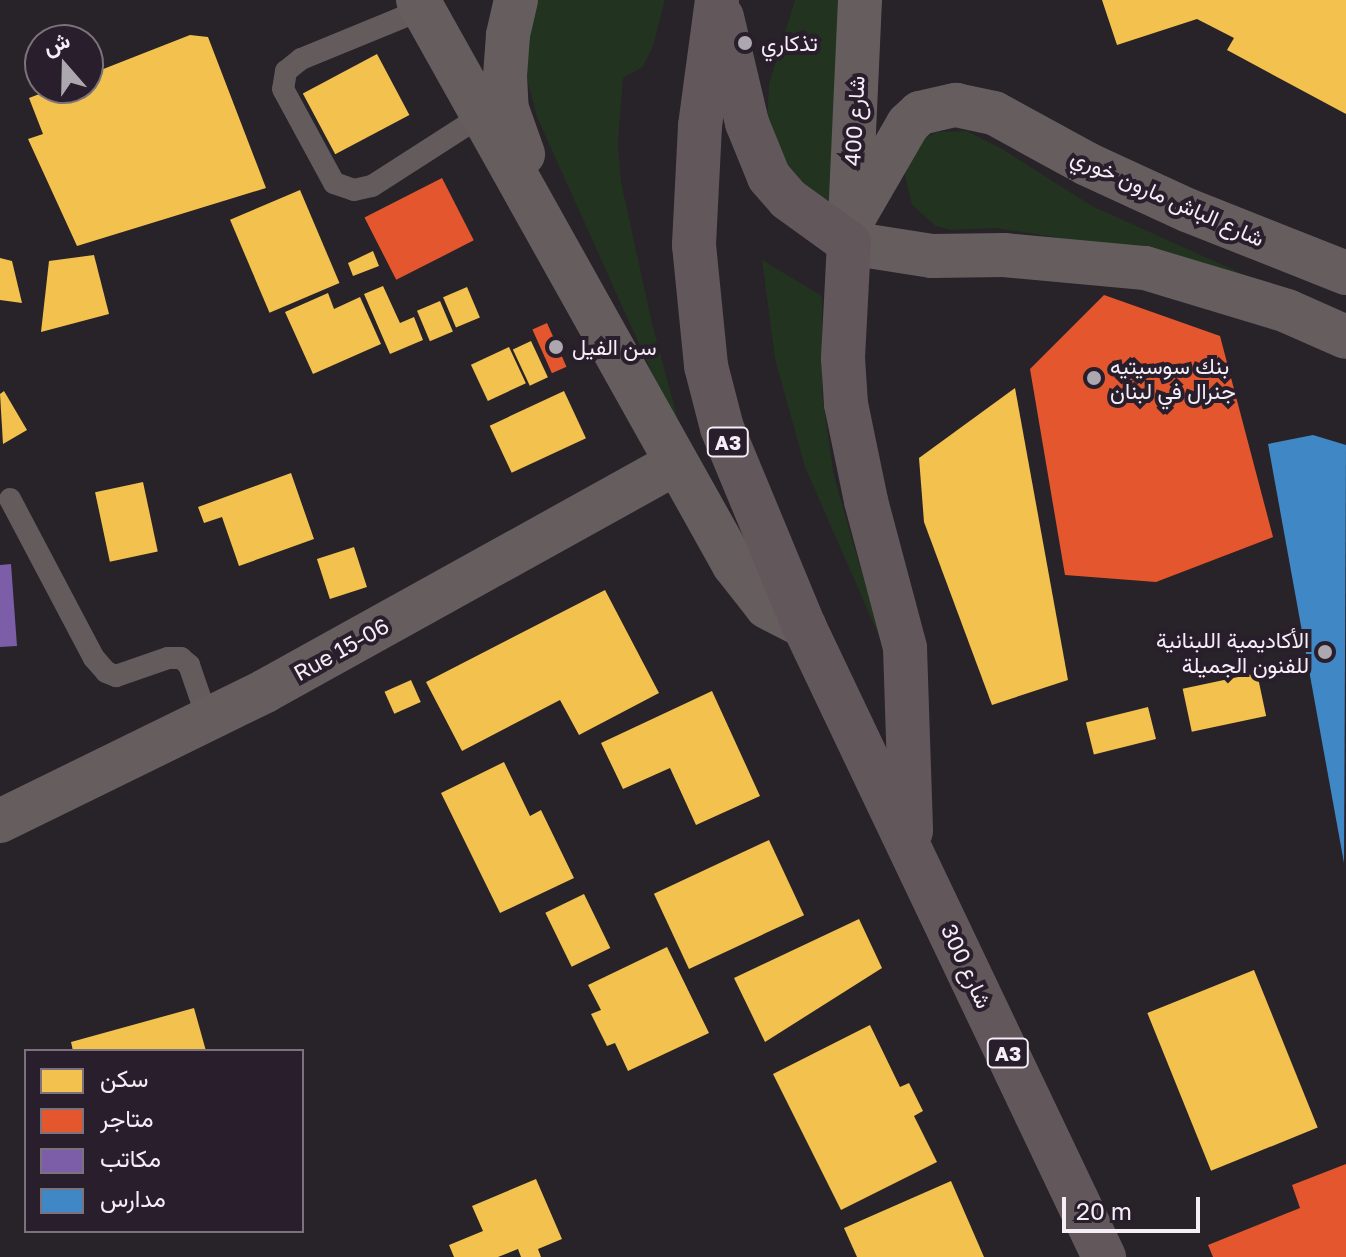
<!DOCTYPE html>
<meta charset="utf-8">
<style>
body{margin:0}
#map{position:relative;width:1346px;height:1257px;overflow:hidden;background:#282229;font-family:"Golos Text",Vazirmatn,sans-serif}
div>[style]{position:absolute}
.green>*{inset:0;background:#223320}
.homes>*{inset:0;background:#f2c14e;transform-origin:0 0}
.shops>*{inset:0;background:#e4572e;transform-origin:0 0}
.offices>*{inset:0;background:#7b5ea7}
.schools>*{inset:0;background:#3f88c5}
.lane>*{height:22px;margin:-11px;padding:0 11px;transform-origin:11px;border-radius:11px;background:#635b5c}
.secondary>*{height:44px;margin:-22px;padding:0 22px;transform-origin:22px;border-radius:22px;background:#665d5f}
.highway>*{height:44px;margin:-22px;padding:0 22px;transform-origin:22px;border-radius:22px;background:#62585b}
.dots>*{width:22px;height:22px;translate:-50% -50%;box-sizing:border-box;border:4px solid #291f2c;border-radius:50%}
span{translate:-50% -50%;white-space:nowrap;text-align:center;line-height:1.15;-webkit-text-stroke:8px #291f2c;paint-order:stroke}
.shield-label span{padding:2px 6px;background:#291f2c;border:2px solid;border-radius:6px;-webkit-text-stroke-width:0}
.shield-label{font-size:20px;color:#f5eef7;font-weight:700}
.poi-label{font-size:22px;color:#f5eef7}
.left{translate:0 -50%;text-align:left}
.right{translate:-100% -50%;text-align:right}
.street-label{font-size:22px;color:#f5eef7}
.legend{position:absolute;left:24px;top:1049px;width:280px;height:184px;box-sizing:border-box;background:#291f2c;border:2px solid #7b727d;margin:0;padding:10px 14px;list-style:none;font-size:24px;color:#f5eef7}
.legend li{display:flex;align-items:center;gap:16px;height:40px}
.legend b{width:40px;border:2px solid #7b727d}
.north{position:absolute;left:24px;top:24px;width:80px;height:80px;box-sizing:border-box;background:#291f2c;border:2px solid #7b727d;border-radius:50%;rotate:340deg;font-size:22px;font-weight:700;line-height:32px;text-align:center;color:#f5eef7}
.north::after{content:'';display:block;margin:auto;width:28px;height:36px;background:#ada7af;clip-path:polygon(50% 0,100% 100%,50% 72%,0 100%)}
.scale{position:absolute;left:1062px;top:1197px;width:138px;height:36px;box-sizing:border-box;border:4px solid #f5eef7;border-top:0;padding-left:10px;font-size:24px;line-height:28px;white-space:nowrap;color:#f5eef7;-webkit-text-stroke:6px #291f2c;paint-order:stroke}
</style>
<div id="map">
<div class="green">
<i style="clip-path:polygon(535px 0,665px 0,653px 46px,643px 67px,623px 78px,618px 143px,621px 182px,652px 323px,685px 446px,537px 117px,525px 71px,526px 25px)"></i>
<i style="clip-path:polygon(795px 0,842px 0,828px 220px,766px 145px,769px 84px)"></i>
<i style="clip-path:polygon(967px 131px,1004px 150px,1092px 206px,1316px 307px,1073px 240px,996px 228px,951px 230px,936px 226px,912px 205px,905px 176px,908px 161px,921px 140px,937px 132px)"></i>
<i style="clip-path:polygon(762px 260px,822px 296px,822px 393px,834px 476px,882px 643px,805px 467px,775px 359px)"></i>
</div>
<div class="homes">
<i style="clip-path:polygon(1102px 0,1346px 0,1346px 114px,1227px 50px,1234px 38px,1197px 19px,1117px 45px)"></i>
<i style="clip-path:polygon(190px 35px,208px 37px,266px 188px,77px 246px,28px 139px,43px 134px,29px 98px,55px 88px,88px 88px,88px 75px)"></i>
<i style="left:377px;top:54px;width:69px;height:84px;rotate:62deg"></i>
<i style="left:300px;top:190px;width:101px;height:76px;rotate:67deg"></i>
<i style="clip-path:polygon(373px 251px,379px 266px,353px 276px,348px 263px)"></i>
<i style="clip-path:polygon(94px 255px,109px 314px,41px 332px,49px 261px)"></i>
<i style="clip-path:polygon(0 258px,12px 261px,22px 303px,0 300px)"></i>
<i style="clip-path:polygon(383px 286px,400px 323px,414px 317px,423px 340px,390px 354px,364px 294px)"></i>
<i style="left:467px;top:287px;width:33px;height:26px;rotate:67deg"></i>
<i style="clip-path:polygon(328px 293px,334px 309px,360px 297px,381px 344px,313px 374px,285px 312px)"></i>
<i style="left:440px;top:301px;width:33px;height:25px;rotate:67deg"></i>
<i style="left:531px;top:341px;width:40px;height:20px;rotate:65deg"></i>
<i style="left:509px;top:347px;width:40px;height:42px;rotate:65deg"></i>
<i style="clip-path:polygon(1015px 388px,1068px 680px,992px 705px,924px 522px,919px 458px)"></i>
<i style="clip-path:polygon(4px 391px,27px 430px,3px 444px,0 394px)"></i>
<i style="left:564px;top:391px;width:52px;height:82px;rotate:65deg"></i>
<i style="clip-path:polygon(291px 473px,314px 539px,239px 566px,222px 517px,204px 523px,198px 507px)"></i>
<i style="left:143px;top:482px;width:71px;height:49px;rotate:78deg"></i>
<i style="left:354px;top:547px;width:42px;height:39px;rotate:72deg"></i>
<i style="clip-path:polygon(605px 590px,659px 693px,579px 735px,560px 700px,462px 751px,426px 682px)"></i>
<i style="left:1257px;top:673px;width:44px;height:76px;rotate:78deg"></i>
<i style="left:411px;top:680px;width:24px;height:29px;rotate:66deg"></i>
<i style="clip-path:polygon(712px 691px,760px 796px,696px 825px,670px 768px,623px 789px,601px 743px)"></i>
<i style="left:1148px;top:707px;width:33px;height:64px;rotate:76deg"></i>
<i style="clip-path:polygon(504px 762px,530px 816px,541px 810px,574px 878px,500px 913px,441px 793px)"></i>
<i style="left:769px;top:840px;width:83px;height:127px;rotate:65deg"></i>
<i style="left:584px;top:894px;width:60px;height:43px;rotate:64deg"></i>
<i style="clip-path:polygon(859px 919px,882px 968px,765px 1042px,734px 978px)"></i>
<i style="clip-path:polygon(667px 947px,709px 1033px,628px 1071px,615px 1043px,607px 1046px,591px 1014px,601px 1010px,588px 985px)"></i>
<i style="left:1254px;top:970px;width:170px;height:115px;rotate:68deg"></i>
<i style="clip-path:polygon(194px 1008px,206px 1051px,73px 1051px,71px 1042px)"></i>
<i style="clip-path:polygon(870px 1025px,900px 1087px,909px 1083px,923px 1111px,914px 1116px,937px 1162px,841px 1210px,773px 1074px)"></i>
<i style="clip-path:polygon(536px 1179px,562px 1239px,538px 1249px,541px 1257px,521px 1257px,518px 1249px,498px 1257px,454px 1257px,449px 1245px,483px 1231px,472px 1206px)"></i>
<i style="clip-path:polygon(951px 1181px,984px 1257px,857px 1257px,844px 1228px)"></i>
</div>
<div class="shops">
<i style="left:442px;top:178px;width:70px;height:87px;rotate:63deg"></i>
<i style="clip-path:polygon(1104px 295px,1220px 336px,1273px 537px,1156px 582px,1065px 575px,1030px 369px)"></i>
<i style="left:547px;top:323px;width:48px;height:16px;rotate:66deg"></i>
<i style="clip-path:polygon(1346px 1164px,1346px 1257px,1213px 1257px,1208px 1245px,1300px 1208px,1292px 1185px)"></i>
</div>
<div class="offices">
<i style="clip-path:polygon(11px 564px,17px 646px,0 647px,0 565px)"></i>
</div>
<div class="schools">
<i style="clip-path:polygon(1313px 435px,1346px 445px,1344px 863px,1268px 444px)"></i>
</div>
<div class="lane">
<i style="left:423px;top:9px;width:132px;rotate:157.7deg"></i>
<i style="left:301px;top:59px;width:19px;rotate:141deg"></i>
<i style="left:286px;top:71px;width:18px;rotate:99deg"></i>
<i style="left:283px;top:89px;width:107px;rotate:61.5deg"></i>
<i style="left:334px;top:183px;width:21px;rotate:19deg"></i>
<i style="left:354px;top:190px;width:18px;rotate:-13deg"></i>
<i style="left:372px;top:186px;width:130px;rotate:-32.7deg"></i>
<i style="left:10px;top:499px;width:180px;rotate:62.2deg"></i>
<i style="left:94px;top:658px;width:18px;rotate:49deg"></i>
<i style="left:106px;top:672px;width:11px;rotate:22deg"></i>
<i style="left:116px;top:676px;width:55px;rotate:-19.1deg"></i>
<i style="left:168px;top:658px;width:13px"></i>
<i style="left:181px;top:658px;width:11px;rotate:41deg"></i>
<i style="left:189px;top:665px;width:58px;rotate:70.9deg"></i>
</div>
<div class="secondary">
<i style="left:418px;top:0;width:647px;rotate:60.78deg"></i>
<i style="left:734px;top:565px;width:53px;rotate:51.8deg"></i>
<i style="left:767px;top:607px;width:42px;rotate:27.2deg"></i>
<i style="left:516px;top:0;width:36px;rotate:103deg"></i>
<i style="left:508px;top:35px;width:41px;rotate:94.2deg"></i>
<i style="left:505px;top:76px;width:33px;rotate:87deg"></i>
<i style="left:507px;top:109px;width:48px;rotate:70.4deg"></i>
<i style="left:860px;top:0;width:243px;rotate:92.6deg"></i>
<i style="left:849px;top:243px;width:84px;rotate:8.9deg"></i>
<i style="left:932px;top:256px;width:72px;rotate:-0.8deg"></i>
<i style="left:1004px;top:255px;width:142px;rotate:5.3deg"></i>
<i style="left:1145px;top:268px;width:148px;rotate:16.8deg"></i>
<i style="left:1287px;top:311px;width:64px;rotate:23.8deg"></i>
<i style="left:853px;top:219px;width:110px;rotate:-59.9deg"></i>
<i style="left:908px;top:124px;width:16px;rotate:-43deg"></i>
<i style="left:920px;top:113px;width:37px;rotate:-13deg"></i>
<i style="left:956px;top:105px;width:39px;rotate:12deg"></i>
<i style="left:994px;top:113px;width:106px;rotate:28.7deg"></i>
<i style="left:1087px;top:164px;width:110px;rotate:24.7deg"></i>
<i style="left:1187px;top:210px;width:171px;rotate:21.6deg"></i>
<i style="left:0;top:821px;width:295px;rotate:-26.1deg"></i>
<i style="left:265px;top:691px;width:468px;rotate:-29deg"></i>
</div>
<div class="highway">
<i style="left:717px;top:0;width:127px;rotate:97.7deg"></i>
<i style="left:700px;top:126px;width:119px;rotate:92.9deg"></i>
<i style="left:694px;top:245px;width:122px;rotate:84.3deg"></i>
<i style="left:706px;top:366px;width:64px;rotate:75.5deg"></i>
<i style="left:722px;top:428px;width:214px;rotate:67.5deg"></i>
<i style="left:804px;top:626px;width:699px;rotate:64.57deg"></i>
<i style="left:722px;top:17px;width:109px;rotate:76.7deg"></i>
<i style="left:747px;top:123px;width:58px;rotate:67.8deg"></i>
<i style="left:769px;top:177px;width:29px;rotate:49deg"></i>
<i style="left:788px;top:199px;width:75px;rotate:35.8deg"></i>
<i style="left:849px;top:243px;width:115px;rotate:93deg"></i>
<i style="left:843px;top:358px;width:46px;rotate:86.3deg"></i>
<i style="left:846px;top:404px;width:99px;rotate:78.3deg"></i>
<i style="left:866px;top:501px;width:152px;rotate:75.1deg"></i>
<i style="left:905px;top:648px;width:183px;rotate:88.1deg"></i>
</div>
<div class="dots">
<i style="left:745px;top:43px;background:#ada7af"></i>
<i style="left:556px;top:347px;background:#ada7af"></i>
<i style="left:1094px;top:378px;background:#ada7af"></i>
<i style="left:1325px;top:652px;background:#ada7af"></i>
</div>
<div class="shield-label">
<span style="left:728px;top:442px">A3</span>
<span style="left:1008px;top:1053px">A3</span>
</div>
<div class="poi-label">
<span class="left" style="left:761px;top:43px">تذكاري</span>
<span class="left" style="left:572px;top:347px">سن الفيل</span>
<span class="left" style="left:1110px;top:378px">بنك سوسيتيه<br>جنرال في لبنان</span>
<span class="right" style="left:1309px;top:652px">الأكاديمية اللبنانية<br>للفنون الجميلة</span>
</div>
<div class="street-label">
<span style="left:854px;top:121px;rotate:-87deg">شارع 400</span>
<span style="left:1168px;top:197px;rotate:24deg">شارع الباش مارون خوري</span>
<span style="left:341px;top:649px;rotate:-29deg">Rue 15-06</span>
<span style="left:967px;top:966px;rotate:65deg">شارع 300</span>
</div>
<ul class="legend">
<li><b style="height:22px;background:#f2c14e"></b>سكن</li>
<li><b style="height:22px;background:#e4572e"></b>متاجر</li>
<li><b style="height:22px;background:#7b5ea7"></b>مكاتب</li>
<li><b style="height:22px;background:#3f88c5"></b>مدارس</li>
</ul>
<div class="north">ش</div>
<div class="scale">20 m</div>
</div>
